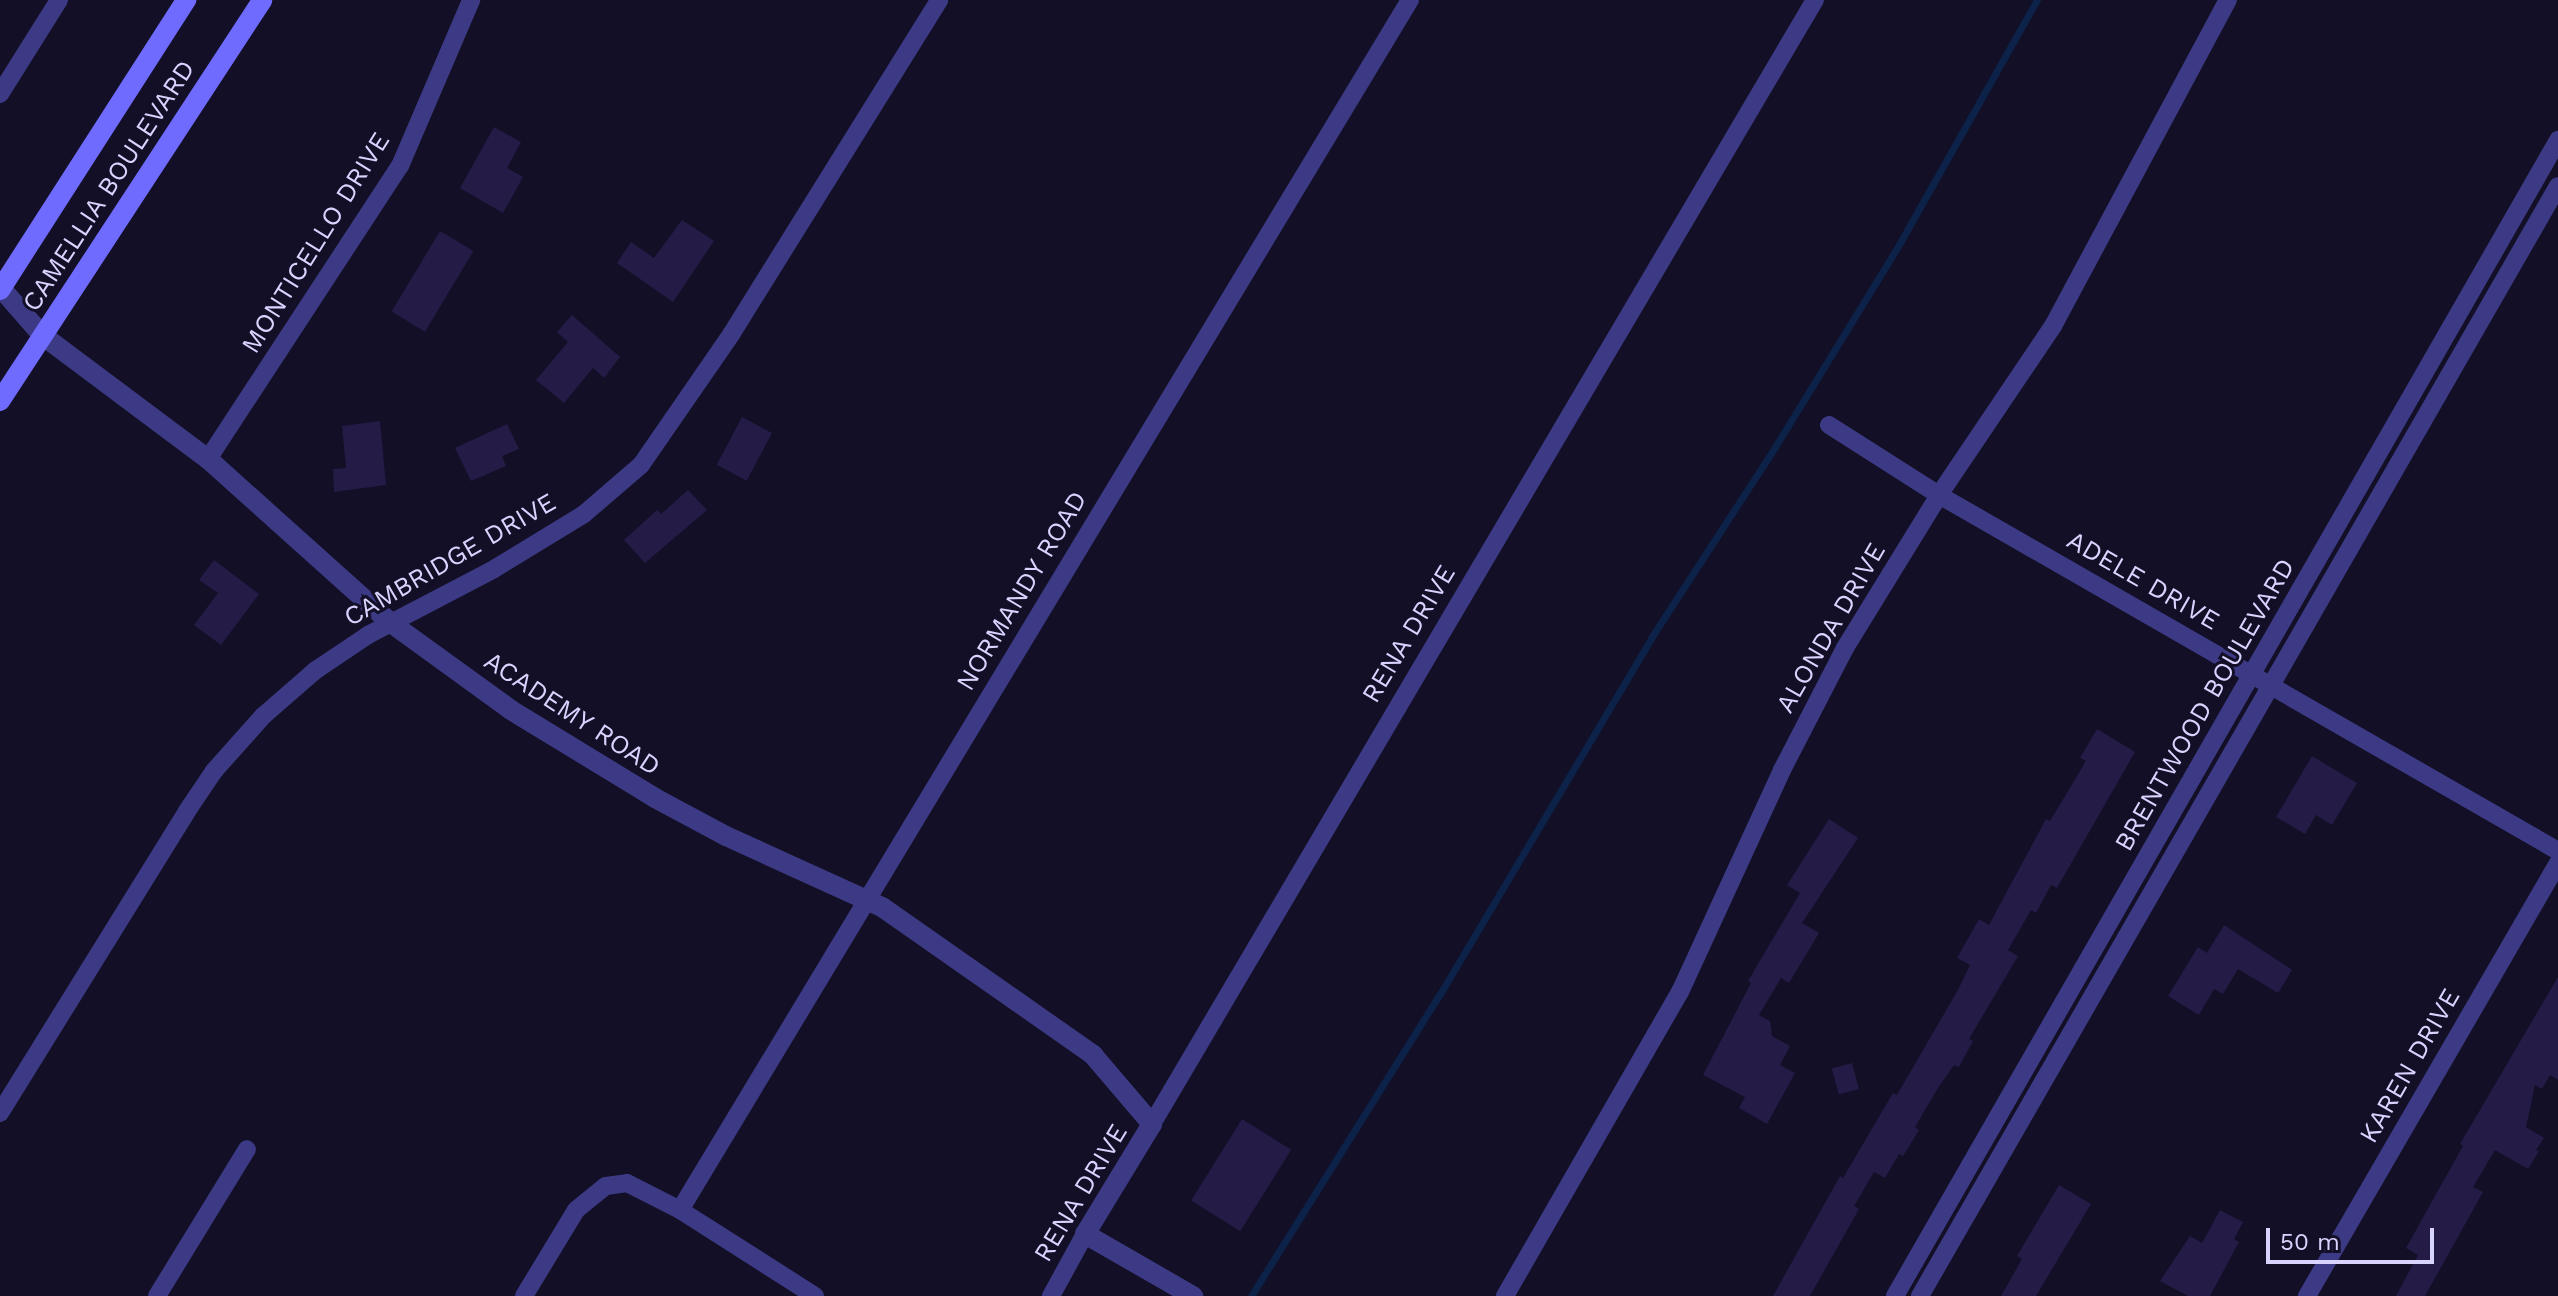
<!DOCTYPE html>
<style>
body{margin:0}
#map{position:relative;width:2558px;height:1296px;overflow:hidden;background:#130f26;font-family:"Work Sans",sans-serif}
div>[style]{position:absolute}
.stream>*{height:7px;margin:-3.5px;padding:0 3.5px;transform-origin:3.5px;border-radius:3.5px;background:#0c2248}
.building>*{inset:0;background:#241b47;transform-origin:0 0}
.minor>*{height:18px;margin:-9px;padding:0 9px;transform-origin:9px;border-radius:9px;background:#3d3a85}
.tertiary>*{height:20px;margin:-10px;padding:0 10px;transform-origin:10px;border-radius:10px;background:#3d3a85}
.secondary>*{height:20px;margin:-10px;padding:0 10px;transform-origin:10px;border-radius:10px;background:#6f6bff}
span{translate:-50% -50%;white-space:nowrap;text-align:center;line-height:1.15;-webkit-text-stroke:6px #130f26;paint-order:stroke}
.street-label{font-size:26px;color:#d9d4ff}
.scale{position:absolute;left:2266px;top:1228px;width:168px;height:36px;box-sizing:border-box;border:4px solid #d9d4ff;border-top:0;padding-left:10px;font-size:24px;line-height:28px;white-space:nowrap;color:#d9d4ff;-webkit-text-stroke:6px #130f26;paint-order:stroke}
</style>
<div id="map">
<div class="stream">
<i style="left:1251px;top:1296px;width:356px;rotate:-58deg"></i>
<i style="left:1440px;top:994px;width:414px;rotate:-59.3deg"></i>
<i style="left:1651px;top:638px;width:228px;rotate:-57deg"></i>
<i style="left:1775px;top:447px;width:241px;rotate:-58.5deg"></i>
<i style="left:1901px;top:241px;width:277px;rotate:-60.6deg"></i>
</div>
<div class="building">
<i style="clip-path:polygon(494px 127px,521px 142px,507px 168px,523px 177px,503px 213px,460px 188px)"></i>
<i style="clip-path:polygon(682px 220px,714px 241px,673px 302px,617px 263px,631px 242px,654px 258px)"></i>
<i style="left:440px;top:231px;width:39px;height:94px;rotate:31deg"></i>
<i style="clip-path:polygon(572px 315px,620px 357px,604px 378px,593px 368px,564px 403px,536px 380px,568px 342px,557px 332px)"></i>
<i style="left:742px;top:417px;width:34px;height:54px;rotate:28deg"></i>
<i style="clip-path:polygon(380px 421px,386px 485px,334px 492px,333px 469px,346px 468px,342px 426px)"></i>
<i style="clip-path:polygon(507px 424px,519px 449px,502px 456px,506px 466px,471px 481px,455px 448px)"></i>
<i style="clip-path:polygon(688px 490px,707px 510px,645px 563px,624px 540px,657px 510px,661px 514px)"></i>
<i style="clip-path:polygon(214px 560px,259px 594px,221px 645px,194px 625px,218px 593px,199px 580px)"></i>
<i style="clip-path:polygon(2097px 729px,2135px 752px,2057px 888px,2051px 885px,2036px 913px,2031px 910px,2008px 950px,2018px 956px,1969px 1039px,1973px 1041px,1959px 1067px,1954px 1065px,1938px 1088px,1915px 1127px,1919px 1130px,1903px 1156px,1899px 1154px,1885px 1178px,1874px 1172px,1854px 1206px,1859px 1209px,1810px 1296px,1773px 1296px,1840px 1176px,1843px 1178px,1893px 1093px,1897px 1095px,1959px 988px,1970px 965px,1957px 958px,1979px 919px,1989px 925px,2046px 819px,2050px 821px,2086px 761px,2080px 758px)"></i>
<i style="clip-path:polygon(2312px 756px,2357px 783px,2332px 825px,2316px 815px,2305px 834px,2276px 817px)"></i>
<i style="clip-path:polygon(1829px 819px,1858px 838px,1802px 923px,1819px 933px,1789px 983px,1781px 978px,1759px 1015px,1770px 1021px,1772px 1036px,1790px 1046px,1780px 1065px,1795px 1073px,1767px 1124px,1739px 1108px,1745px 1097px,1703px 1075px,1751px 983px,1748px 981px,1800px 893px,1787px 885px)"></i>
<i style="clip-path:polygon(2224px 925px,2292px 970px,2278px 993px,2238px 969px,2223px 994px,2214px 989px,2199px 1015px,2168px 996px,2198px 947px,2207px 953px)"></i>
<i style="clip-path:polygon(2558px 977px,2558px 1080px,2550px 1075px,2542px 1089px,2535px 1085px,2526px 1127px,2544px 1138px,2536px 1150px,2539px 1151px,2528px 1169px,2495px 1150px,2473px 1187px,2483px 1192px,2425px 1296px,2396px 1296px,2418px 1255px,2406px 1248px,2463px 1146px,2460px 1144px)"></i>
<i style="left:1852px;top:1063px;width:27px;height:21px;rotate:75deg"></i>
<i style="left:1242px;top:1119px;width:58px;height:96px;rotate:32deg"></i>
<i style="clip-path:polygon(2059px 1185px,2091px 1204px,2036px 1296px,2001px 1296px,2022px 1259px,2017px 1256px)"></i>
<i style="clip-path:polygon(2220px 1210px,2243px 1222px,2234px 1239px,2239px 1242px,2210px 1296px,2188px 1296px,2160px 1281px,2190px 1236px,2202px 1243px)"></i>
</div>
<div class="minor">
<i style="left:0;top:94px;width:111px;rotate:-57.9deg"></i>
<i style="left:1829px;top:425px;width:130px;rotate:32.5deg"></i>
<i style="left:1939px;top:495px;width:714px;rotate:29.9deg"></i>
<i style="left:208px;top:459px;width:350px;rotate:-56.8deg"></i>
<i style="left:400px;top:166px;width:181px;rotate:-66.8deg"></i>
<i style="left:0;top:1113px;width:355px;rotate:-58.2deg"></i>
<i style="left:187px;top:811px;width:48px;rotate:-56deg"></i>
<i style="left:214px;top:771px;width:74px;rotate:-48.3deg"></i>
<i style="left:263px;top:716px;width:70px;rotate:-41deg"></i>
<i style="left:316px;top:670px;width:63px;rotate:-33.9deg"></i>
<i style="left:368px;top:635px;width:142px;rotate:-27.6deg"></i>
<i style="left:494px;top:569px;width:105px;rotate:-31.4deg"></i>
<i style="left:584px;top:514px;width:75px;rotate:-40.7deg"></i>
<i style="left:641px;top:465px;width:160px;rotate:-55.4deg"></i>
<i style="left:732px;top:333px;width:392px;rotate:-58.1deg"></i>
<i style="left:1152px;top:1124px;width:1305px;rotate:-59.47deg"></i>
<i style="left:680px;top:1210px;width:1413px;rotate:-58.9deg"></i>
<i style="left:157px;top:1296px;width:172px;rotate:-58.5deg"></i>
<i style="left:524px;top:1296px;width:100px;rotate:-58.8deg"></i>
<i style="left:576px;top:1210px;width:38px;rotate:-39deg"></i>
<i style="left:606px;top:1186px;width:21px;rotate:-8deg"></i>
<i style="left:627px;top:1183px;width:59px;rotate:27deg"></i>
<i style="left:680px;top:1210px;width:160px;rotate:32.5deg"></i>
<i style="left:1051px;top:1296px;width:71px;rotate:-61.3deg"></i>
<i style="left:1505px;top:1296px;width:351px;rotate:-60.1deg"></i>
<i style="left:1680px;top:992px;width:244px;rotate:-65.3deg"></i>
<i style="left:1782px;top:770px;width:137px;rotate:-62.7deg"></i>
<i style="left:1845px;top:648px;width:180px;rotate:-58.4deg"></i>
<i style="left:1939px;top:495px;width:204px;rotate:-56deg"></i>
<i style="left:2053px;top:326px;width:370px;rotate:-61.8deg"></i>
<i style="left:1895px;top:1296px;width:1333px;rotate:-60.16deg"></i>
<i style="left:1920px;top:1296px;width:1280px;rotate:-60.11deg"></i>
<i style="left:2307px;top:1296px;width:500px;rotate:-59.9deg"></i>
</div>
<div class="tertiary">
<i style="left:1px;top:288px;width:62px;rotate:48.9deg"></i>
<i style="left:42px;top:335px;width:207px;rotate:36.8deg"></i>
<i style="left:208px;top:459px;width:246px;rotate:41.9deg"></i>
<i style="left:391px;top:623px;width:148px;rotate:35.9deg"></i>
<i style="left:511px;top:710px;width:169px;rotate:31.4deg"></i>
<i style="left:655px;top:798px;width:81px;rotate:28.2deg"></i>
<i style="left:726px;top:836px;width:171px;rotate:24.5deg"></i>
<i style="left:882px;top:907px;width:258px;rotate:35deg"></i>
<i style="left:1093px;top:1055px;width:91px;rotate:49.5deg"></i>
<i style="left:1152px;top:1124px;width:129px;rotate:121.3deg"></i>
<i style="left:1085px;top:1234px;width:125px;rotate:29.9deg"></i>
</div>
<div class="secondary">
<i style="left:0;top:290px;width:345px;rotate:-57.3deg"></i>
<i style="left:0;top:401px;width:479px;rotate:-56.8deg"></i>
</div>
<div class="street-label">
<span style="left:109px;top:186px;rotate:-57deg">CAMELLIA BOULEVARD</span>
<span style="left:316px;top:243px;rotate:-58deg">MONTICELLO DRIVE</span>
<span style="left:450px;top:560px;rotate:-30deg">CAMBRIDGE DRIVE</span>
<span style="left:2143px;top:581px;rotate:30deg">ADELE DRIVE</span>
<span style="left:1022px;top:591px;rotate:-59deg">NORMANDY ROAD</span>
<span style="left:1831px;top:628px;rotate:-60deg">ALONDA DRIVE</span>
<span style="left:1409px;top:634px;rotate:-59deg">RENA DRIVE</span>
<span style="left:2205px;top:705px;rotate:-60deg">BRENTWOOD BOULEVARD</span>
<span style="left:572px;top:714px;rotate:33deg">ACADEMY ROAD</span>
<span style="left:2410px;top:1066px;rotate:-60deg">KAREN DRIVE</span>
<span style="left:1081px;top:1193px;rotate:-59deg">RENA DRIVE</span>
</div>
<div class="scale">50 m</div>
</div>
